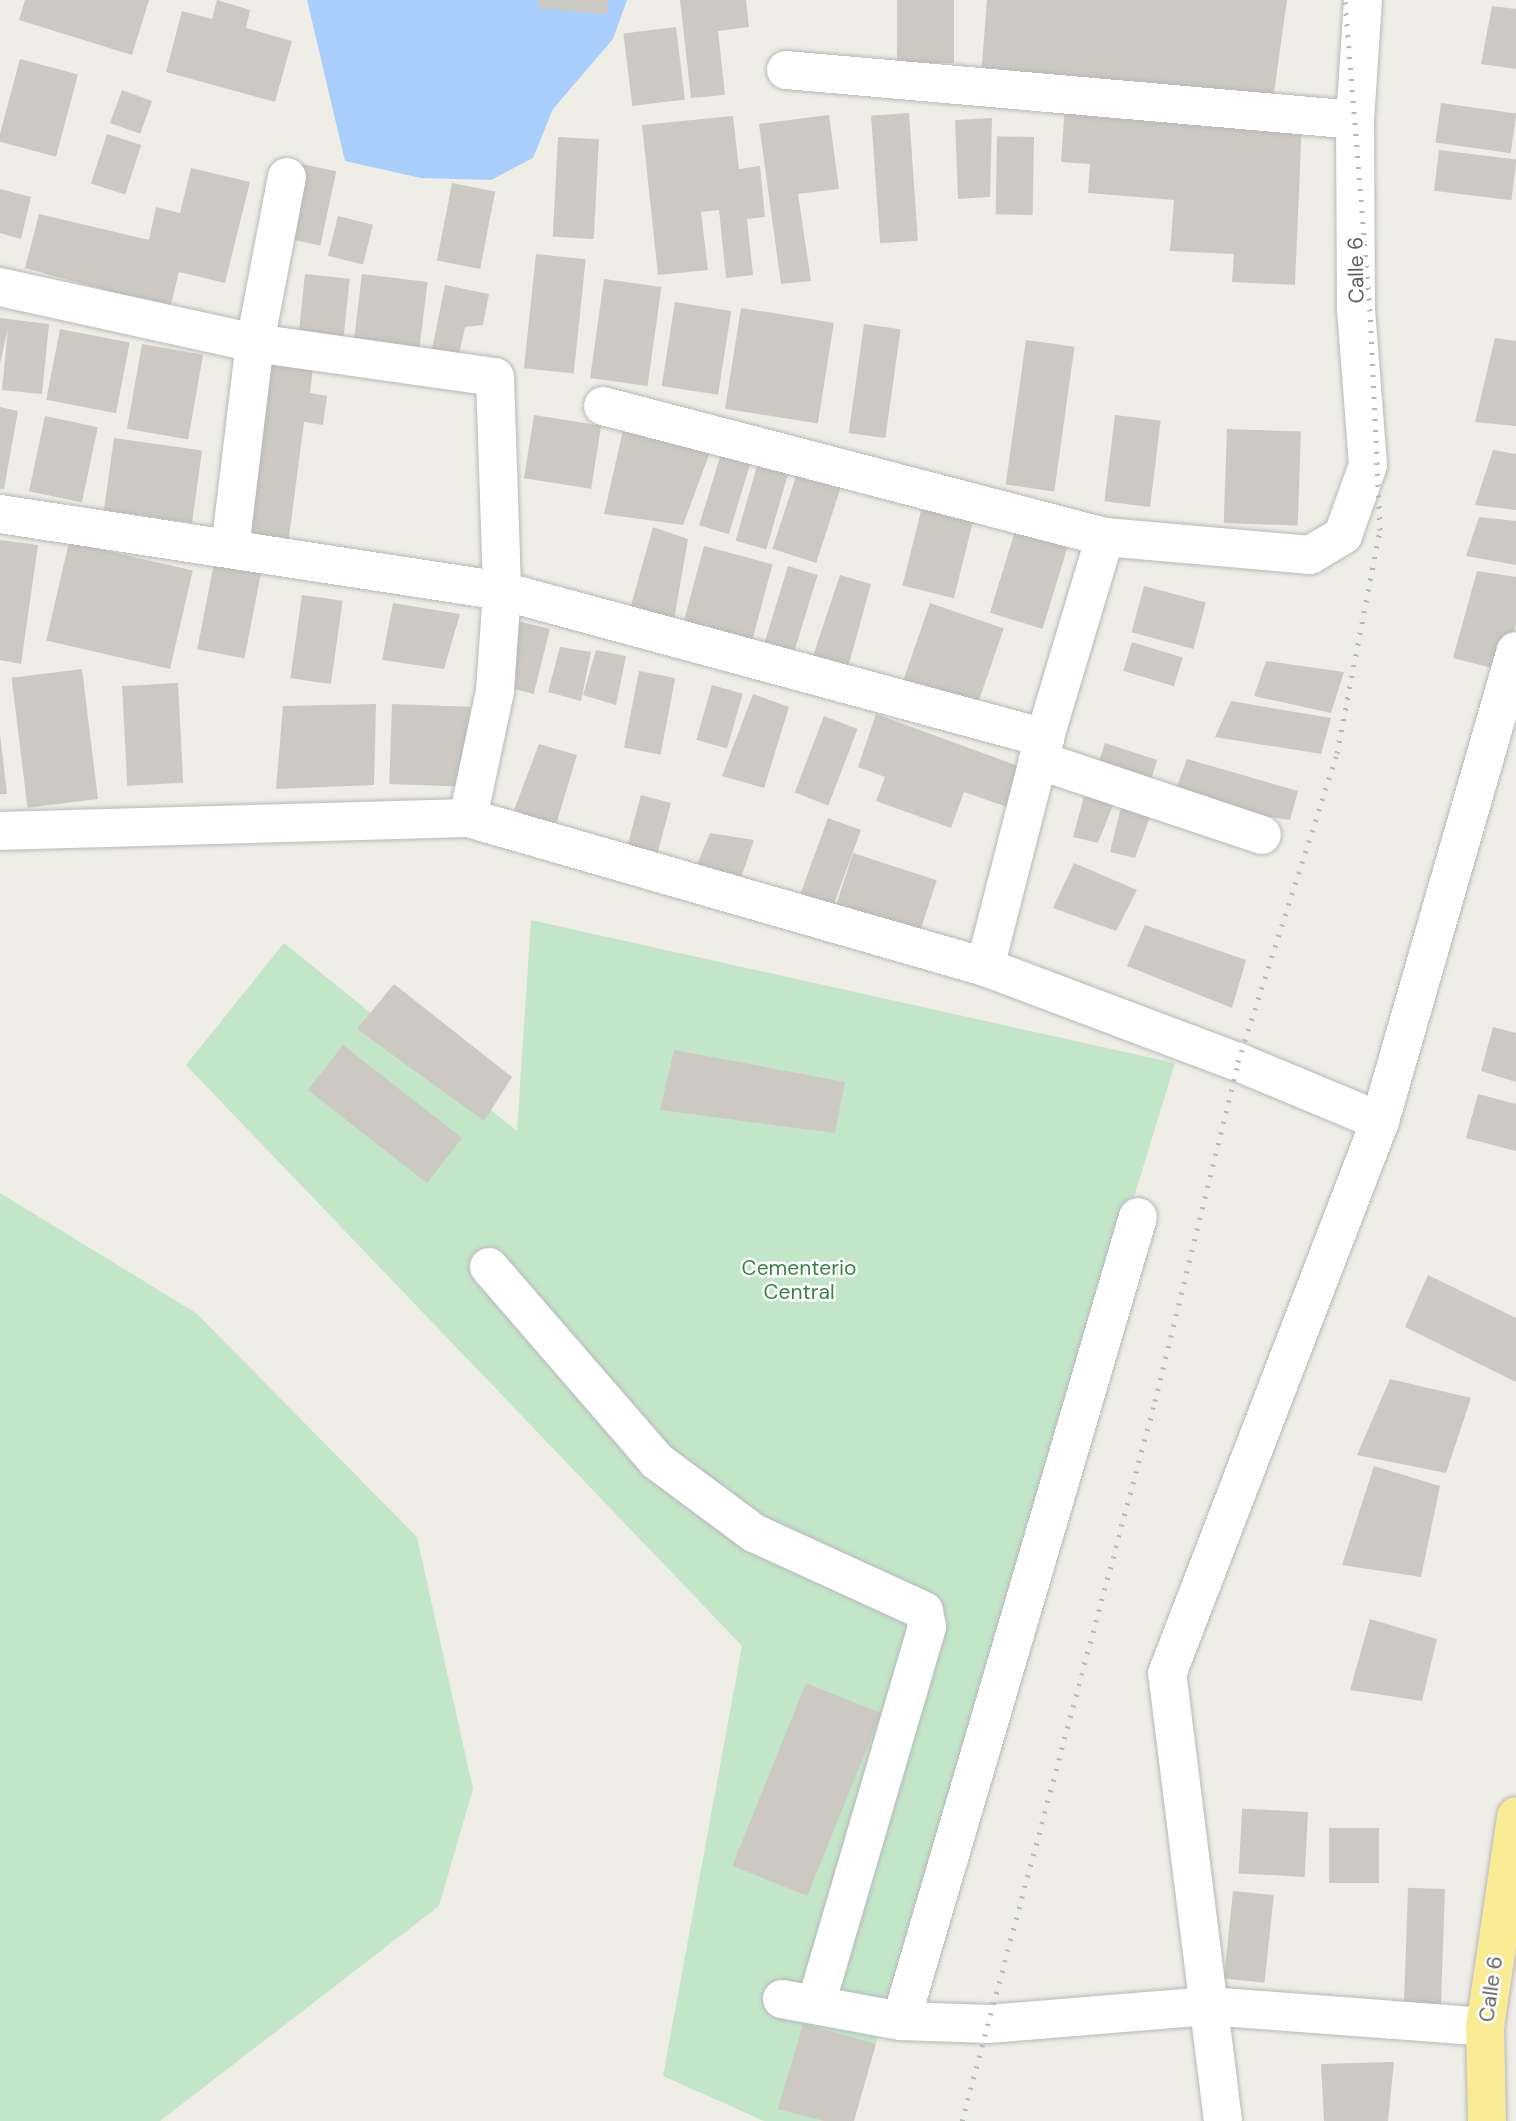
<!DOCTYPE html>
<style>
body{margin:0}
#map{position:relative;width:1516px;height:2121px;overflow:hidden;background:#efeee6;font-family:"DM Sans",sans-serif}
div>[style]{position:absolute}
.green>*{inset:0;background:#c4e6c8}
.water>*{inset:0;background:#aacefc}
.building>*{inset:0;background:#cbc9c2;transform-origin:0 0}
.roads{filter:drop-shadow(0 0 2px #b6b8bc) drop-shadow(0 0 2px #b6b8bc)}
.minor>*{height:38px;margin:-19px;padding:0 19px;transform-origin:19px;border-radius:19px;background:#fff}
.highway>*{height:38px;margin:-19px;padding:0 19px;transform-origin:19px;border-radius:19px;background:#f9ec94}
.rail>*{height:5px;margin-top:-2.5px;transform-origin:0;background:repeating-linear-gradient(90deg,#b6b7b7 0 2px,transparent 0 11px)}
span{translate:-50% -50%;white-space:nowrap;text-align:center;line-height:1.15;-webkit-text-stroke:5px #fff;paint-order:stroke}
.street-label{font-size:21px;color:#5e6066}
.park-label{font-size:21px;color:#388245}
</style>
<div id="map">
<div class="green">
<i style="clip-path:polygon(531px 920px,1175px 1063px,852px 2121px,764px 2121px,663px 2076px,742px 1646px,186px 1065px,284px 943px,517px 1131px)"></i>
<i style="clip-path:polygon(0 1193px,196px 1313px,417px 1537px,473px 1789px,439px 1906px,160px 2121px,0 2121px)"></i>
</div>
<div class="water">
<i style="clip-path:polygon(307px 0,627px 0,613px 39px,553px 109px,533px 158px,491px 180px,421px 178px,345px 161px)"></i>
</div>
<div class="building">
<i style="clip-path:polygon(25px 0,149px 0,132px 55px,19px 20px)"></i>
<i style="clip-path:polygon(217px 0,250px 10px,246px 28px,292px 41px,275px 102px,166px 72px,182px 11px,212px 19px)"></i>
<i style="clip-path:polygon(538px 0,608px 0,607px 14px,538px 8px)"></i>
<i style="clip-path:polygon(680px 0,746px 0,749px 27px,718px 31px,725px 95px,691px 98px)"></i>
<i style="left:897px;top:0;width:57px;height:63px"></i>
<i style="clip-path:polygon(987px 0,1287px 0,1273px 100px,981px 76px)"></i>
<i style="clip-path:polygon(1492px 6px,1516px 9px,1516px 69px,1481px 64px)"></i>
<i style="left:676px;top:27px;width:73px;height:53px;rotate:83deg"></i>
<i style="left:20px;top:59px;width:60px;height:85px;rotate:15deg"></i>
<i style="left:122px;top:90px;width:32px;height:35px;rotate:20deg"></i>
<i style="left:1441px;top:103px;width:76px;height:40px;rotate:8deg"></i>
<i style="clip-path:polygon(1065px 105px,1302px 121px,1295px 285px,1232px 282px,1234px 254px,1170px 251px,1174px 200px,1088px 193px,1090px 164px,1061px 162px)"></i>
<i style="left:909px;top:113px;width:128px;height:38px;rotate:86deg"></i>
<i style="clip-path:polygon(829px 115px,839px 189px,798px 194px,811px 281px,781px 284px,759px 124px)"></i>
<i style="clip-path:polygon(733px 116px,739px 169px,760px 166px,765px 217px,747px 219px,753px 275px,726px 278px,719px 210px,701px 212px,708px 270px,658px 275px,642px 125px)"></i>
<i style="clip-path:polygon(992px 118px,990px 197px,958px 199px,955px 120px)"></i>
<i style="left:107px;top:134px;width:36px;height:52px;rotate:18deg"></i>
<i style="left:558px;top:137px;width:41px;height:100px;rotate:3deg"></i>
<i style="left:1034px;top:137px;width:78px;height:37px;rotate:91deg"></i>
<i style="left:1439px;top:150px;width:78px;height:41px;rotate:7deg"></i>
<i style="left:302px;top:164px;width:35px;height:76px;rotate:12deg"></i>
<i style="clip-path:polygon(191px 168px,250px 182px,225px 283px,179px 272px,170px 308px,25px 268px,39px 214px,149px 240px,156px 207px,180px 213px)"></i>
<i style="left:452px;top:183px;width:44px;height:79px;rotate:11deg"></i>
<i style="clip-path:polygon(0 189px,31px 197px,21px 239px,0 233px)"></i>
<i style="left:338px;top:216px;width:36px;height:41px;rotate:14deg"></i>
<i style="left:536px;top:254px;width:50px;height:115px;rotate:6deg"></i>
<i style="left:305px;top:274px;width:45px;height:70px;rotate:6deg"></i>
<i style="left:362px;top:274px;width:66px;height:75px;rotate:7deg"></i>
<i style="left:604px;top:279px;width:58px;height:100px;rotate:8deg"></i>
<i style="clip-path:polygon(445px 285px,489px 294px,483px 325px,465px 327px,457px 365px,430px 359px)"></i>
<i style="left:675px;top:302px;width:57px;height:85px;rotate:9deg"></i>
<i style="left:741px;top:308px;width:94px;height:102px;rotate:9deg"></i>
<i style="clip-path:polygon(0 318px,49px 324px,42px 394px,2px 390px,8px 328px,0 364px)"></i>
<i style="left:864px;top:324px;width:37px;height:110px;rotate:8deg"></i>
<i style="left:60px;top:329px;width:71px;height:72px;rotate:11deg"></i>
<i style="clip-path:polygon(1495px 338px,1516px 341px,1516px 426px,1475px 422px)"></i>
<i style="left:1026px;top:340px;width:49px;height:146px;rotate:8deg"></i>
<i style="left:142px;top:344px;width:62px;height:86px;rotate:10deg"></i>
<i style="clip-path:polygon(270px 360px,313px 367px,310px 393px,327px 396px,323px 425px,304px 422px,288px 545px,243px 538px)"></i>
<i style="clip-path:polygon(0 407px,18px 411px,4px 489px,0 489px)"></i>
<i style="left:534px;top:415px;width:68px;height:64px;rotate:9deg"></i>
<i style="left:1115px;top:415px;width:46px;height:87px;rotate:7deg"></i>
<i style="left:45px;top:416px;width:54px;height:77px;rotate:12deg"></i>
<i style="clip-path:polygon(624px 426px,713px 444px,683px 525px,604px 514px)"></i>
<i style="left:1227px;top:429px;width:74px;height:94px;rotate:2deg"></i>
<i style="left:114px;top:438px;width:89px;height:73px;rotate:8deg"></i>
<i style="left:724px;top:444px;width:31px;height:85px;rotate:17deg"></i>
<i style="clip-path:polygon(1493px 450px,1516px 454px,1516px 510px,1475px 505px)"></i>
<i style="left:759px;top:459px;width:32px;height:85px;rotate:16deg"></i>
<i style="left:799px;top:467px;width:46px;height:86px;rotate:18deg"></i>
<i style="left:923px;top:503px;width:53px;height:85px;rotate:14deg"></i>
<i style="clip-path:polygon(1479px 517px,1516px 521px,1516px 565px,1466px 556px)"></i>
<i style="left:1018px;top:521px;width:55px;height:96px;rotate:17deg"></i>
<i style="clip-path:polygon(653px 527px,688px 539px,674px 620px,630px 609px)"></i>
<i style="clip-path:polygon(0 540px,38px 545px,21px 664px,0 660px)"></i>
<i style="left:69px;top:542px;width:127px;height:101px;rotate:13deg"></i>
<i style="left:704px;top:546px;width:71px;height:81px;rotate:15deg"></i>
<i style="left:215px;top:558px;width:48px;height:93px;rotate:11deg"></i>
<i style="left:788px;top:566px;width:31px;height:87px;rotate:17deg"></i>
<i style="clip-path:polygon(1477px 571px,1516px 577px,1516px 624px,1504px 671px,1453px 658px)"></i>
<i style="clip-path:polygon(840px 575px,871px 584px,847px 671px,812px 659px)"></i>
<i style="left:1144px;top:586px;width:64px;height:48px;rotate:15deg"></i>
<i style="left:302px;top:595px;width:41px;height:84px;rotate:8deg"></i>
<i style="clip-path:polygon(393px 603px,460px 614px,444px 669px,382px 660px)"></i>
<i style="left:930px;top:603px;width:78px;height:91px;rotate:19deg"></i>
<i style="left:514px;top:620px;width:37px;height:67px;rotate:14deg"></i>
<i style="left:1132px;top:642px;width:53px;height:30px;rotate:17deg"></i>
<i style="clip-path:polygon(560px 647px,591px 652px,581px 701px,548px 692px)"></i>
<i style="clip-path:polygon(596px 650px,626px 656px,616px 705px,583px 695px)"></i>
<i style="clip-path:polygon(1266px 661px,1344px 672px,1331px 713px,1254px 696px)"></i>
<i style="left:82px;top:669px;width:131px;height:71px;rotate:83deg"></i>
<i style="left:639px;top:671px;width:37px;height:78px;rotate:11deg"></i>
<i style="left:178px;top:683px;width:100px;height:56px;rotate:87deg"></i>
<i style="left:712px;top:685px;width:32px;height:57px;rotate:16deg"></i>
<i style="clip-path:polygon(753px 694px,789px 707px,764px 788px,722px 776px)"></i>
<i style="clip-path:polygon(1231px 701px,1331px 718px,1321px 754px,1215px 737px)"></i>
<i style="clip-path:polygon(376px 704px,374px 785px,276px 789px,283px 706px)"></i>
<i style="left:392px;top:704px;width:78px;height:80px;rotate:2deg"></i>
<i style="clip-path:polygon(876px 714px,1021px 767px,1007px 807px,964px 792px,951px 828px,876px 801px,885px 777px,858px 767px)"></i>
<i style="left:824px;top:716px;width:36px;height:82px;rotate:21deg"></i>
<i style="clip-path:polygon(0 734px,7px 794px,0 794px)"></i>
<i style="left:1105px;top:743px;width:55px;height:30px;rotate:18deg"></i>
<i style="clip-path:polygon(539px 744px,577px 755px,555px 828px,514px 810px)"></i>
<i style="clip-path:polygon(1187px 759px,1298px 791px,1290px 820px,1171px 802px)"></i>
<i style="clip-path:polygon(1087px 785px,1117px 795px,1098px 843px,1073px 837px)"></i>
<i style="left:641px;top:795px;width:31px;height:58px;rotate:15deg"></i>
<i style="clip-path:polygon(1123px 799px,1153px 809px,1135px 858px,1110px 852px)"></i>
<i style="left:828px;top:818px;width:35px;height:91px;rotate:20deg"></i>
<i style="clip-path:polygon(710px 833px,754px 840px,740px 881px,694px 871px)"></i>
<i style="left:853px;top:853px;width:88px;height:65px;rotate:18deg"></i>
<i style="clip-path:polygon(1074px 863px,1137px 890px,1116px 931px,1053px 908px)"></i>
<i style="clip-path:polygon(1145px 925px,1246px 960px,1232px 1008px,1127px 966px)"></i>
<i style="clip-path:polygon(394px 984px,512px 1077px,484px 1121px,357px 1029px)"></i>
<i style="clip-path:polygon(1493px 1027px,1516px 1033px,1516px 1082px,1481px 1071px)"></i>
<i style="left:343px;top:1045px;width:151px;height:57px;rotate:38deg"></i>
<i style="clip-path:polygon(674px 1050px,845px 1082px,835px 1133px,660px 1110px)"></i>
<i style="clip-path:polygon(1478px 1094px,1516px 1104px,1516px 1151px,1466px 1138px)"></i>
<i style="clip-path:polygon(1428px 1275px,1516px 1318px,1516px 1382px,1405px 1327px)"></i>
<i style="clip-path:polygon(1390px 1379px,1471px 1398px,1446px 1473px,1357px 1455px)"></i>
<i style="clip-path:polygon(1374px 1466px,1440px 1486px,1421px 1577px,1342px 1565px)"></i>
<i style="clip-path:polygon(1370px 1619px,1437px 1639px,1422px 1701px,1350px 1690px)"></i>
<i style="left:806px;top:1683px;width:81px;height:197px;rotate:22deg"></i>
<i style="left:1308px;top:1812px;width:65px;height:66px;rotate:93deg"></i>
<i style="left:1329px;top:1828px;width:50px;height:55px"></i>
<i style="left:1445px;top:1889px;width:118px;height:37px;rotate:92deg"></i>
<i style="left:1233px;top:1891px;width:41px;height:88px;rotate:6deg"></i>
<i style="clip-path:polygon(803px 2024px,876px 2044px,854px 2121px,824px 2121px,778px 2109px)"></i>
<i style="clip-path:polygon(1394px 2062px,1388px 2121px,1324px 2121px,1321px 2064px)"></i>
</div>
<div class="roads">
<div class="minor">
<i style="left:786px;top:70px;width:571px;rotate:5.02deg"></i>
<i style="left:0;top:287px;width:261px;rotate:12.4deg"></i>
<i style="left:255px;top:343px;width:242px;rotate:8.1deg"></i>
<i style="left:495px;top:377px;width:214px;rotate:88.1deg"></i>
<i style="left:502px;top:591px;width:100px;rotate:94deg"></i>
<i style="left:495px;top:691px;width:130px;rotate:102deg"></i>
<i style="left:603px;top:406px;width:519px;rotate:14.63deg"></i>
<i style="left:1105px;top:537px;width:206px;rotate:5deg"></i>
<i style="left:1310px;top:555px;width:39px;rotate:-31deg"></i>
<i style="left:1343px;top:535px;width:74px;rotate:-70.3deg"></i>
<i style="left:1368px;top:465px;width:155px;rotate:-94.4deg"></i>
<i style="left:1356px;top:310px;width:190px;rotate:-90.3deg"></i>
<i style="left:1355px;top:120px;width:120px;rotate:-86.2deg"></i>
<i style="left:0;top:514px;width:508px;rotate:8.72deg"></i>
<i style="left:502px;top:591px;width:563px;rotate:15.15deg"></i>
<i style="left:230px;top:549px;width:208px;rotate:-83.1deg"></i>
<i style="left:255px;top:343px;width:169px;rotate:-79.1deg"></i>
<i style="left:1038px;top:760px;width:236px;rotate:18.5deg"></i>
<i style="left:0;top:831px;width:468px;rotate:-1.6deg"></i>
<i style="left:468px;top:818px;width:538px;rotate:16.08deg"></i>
<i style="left:985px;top:967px;width:270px;rotate:20.6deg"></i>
<i style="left:1238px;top:1062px;width:154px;rotate:22.6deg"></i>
<i style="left:985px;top:967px;width:214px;rotate:-75.6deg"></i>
<i style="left:1038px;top:760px;width:233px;rotate:-73.3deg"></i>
<i style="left:489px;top:1267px;width:257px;rotate:49.1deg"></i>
<i style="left:657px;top:1461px;width:121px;rotate:36.6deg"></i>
<i style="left:754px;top:1533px;width:187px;rotate:24.6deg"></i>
<i style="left:924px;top:1611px;width:16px;rotate:79deg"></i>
<i style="left:927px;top:1627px;width:394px;rotate:106.4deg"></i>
<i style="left:782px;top:1999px;width:121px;rotate:10.5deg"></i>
<i style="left:901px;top:2021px;width:88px;rotate:2deg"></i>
<i style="left:989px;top:2024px;width:220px;rotate:-4.7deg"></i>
<i style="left:1208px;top:2006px;width:278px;rotate:4.3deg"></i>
<i style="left:901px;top:2021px;width:838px;rotate:-73.58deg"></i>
<i style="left:1223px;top:2121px;width:450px;rotate:-97.1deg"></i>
<i style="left:1167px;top:1674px;width:593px;rotate:-68.93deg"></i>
<i style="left:1380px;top:1121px;width:489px;rotate:-73.9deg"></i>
</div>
<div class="highway">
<i style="left:1487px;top:2121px;width:94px;rotate:-91.2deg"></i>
<i style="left:1485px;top:2027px;width:213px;rotate:-81.6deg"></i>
</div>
</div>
<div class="rail">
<i style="left:962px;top:2121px;width:745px;rotate:-74.99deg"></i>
<i style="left:1155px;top:1401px;width:349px;rotate:-76.2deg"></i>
<i style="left:1238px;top:1062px;width:324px;rotate:-72.2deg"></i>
<i style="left:1337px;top:753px;width:227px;rotate:-79.1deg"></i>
<i style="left:1380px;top:530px;width:219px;rotate:-92.6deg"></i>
<i style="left:1370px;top:311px;width:312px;rotate:-94.6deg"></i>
</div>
<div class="street-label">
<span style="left:1356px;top:270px;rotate:-91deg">Calle 6</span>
<span style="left:1491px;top:1989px;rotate:-82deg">Calle 6</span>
</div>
<div class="park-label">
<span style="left:799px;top:1280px">Cementerio<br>Central</span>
</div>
</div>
